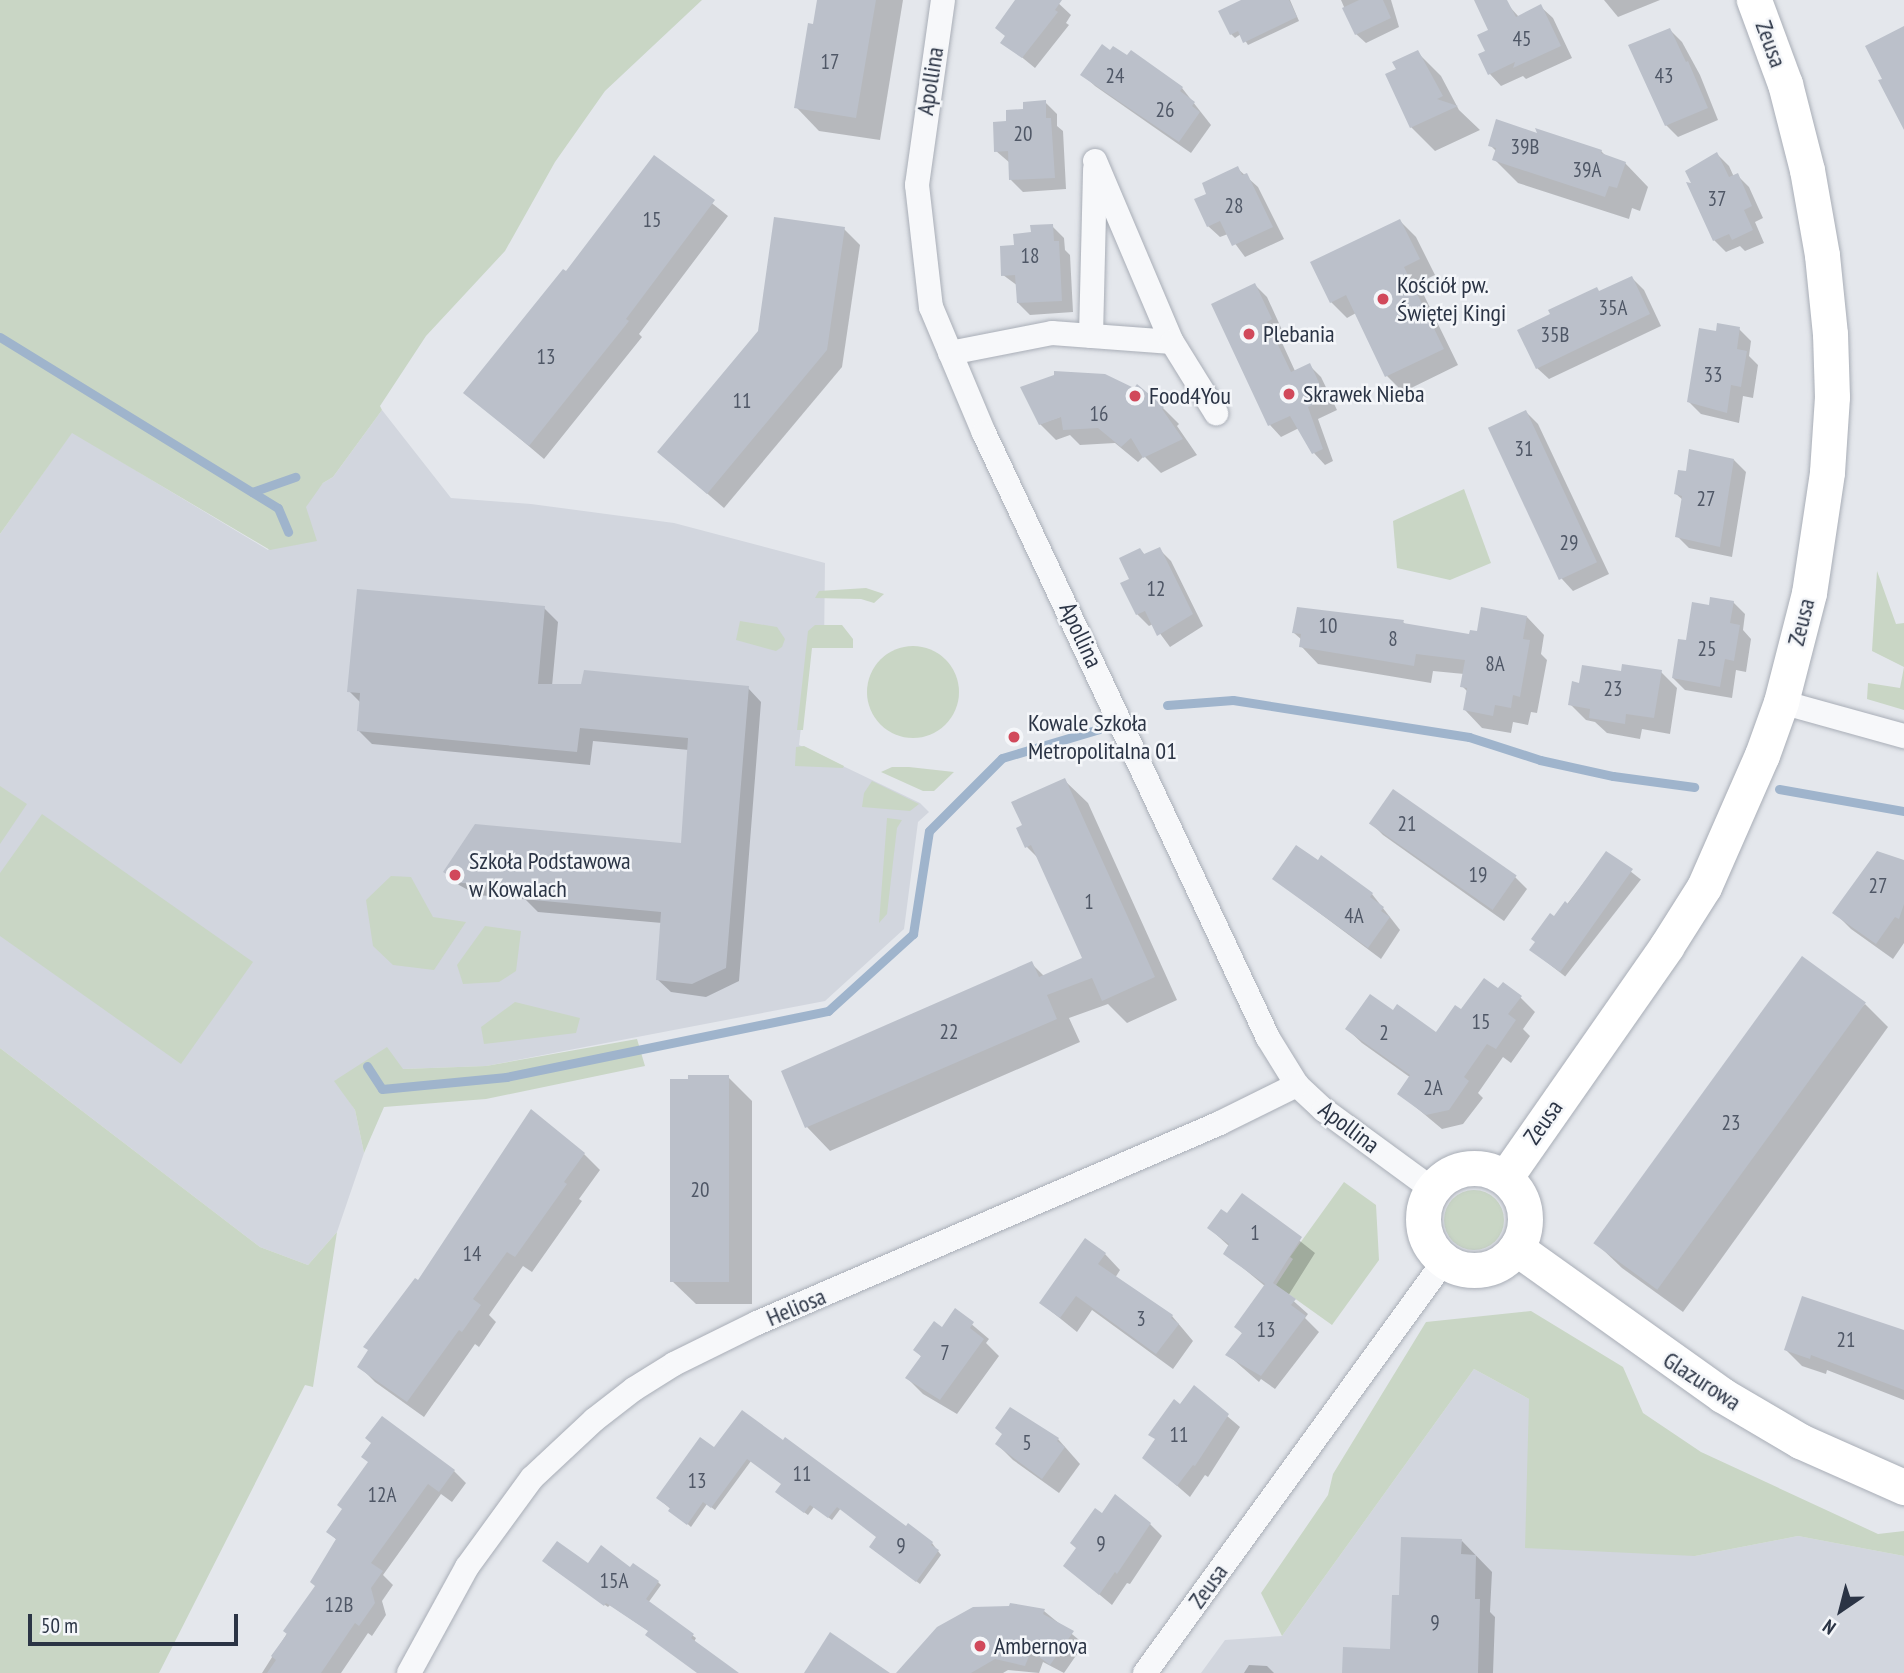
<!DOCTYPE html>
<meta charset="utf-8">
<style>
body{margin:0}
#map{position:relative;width:1904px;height:1673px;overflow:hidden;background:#e4e7ec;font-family:"PT Sans Narrow",sans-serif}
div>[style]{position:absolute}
.built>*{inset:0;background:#d2d6de}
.green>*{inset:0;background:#c9d6c5}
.round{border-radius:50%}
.shadow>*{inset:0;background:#0003;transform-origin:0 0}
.stream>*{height:9px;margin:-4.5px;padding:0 4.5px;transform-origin:4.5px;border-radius:4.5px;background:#9fb4cc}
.building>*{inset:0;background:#bbc0ca;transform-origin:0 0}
.roads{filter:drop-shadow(0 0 2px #a9aeb7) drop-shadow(0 0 2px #a9aeb7)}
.street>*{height:24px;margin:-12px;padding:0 12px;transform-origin:12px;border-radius:12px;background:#f7f8fa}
.secondary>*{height:35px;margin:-17.5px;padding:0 17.5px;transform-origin:17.5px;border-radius:17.5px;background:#fff}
.secondary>.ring{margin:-17.5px;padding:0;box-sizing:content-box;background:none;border:35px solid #fff;border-radius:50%}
.dots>*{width:19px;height:19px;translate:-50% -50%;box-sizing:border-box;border:4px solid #f4f6f9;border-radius:50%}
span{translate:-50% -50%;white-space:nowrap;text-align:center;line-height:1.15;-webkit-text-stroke:5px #f4f6f9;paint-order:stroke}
.number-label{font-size:21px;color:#4f5766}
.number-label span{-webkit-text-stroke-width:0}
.street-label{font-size:24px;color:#2b3445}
.poi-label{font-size:24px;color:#2b3445}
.left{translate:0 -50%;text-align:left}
.north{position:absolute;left:1806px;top:1575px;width:70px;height:70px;-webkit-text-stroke:5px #f4f6f9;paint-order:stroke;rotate:215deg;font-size:19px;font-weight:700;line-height:28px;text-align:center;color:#2b3445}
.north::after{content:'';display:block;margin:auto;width:24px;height:32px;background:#2b3445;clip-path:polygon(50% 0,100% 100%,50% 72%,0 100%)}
.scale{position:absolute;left:28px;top:1614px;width:210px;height:32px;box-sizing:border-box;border:4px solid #2b3445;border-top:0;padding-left:9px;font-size:21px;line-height:24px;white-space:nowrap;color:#2b3445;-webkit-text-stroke:5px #f4f6f9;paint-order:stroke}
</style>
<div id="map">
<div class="built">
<i style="clip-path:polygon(382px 410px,451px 498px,531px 504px,674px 523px,825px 563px,824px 648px,810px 646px,799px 745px,920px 803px,929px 812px,918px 822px,904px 929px,825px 1001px,486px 1066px,402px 1069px,335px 1080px,355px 1110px,364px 1153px,337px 1232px,308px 1265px,260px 1247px,0 1048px,0 534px,72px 432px,268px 550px,323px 483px,333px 477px)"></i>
<i style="clip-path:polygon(1474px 1369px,1529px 1399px,1695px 1556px,1798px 1536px,1904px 1556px,1904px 1673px,1201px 1673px,1225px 1640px,1282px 1636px)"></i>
</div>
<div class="green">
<i style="clip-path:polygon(0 0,702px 0,605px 91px,555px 162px,505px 251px,426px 336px,380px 406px,382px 410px,333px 477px,323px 483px,306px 507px,317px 541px,270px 550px,72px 433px,0 534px)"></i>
<i style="clip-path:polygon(1464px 489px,1491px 563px,1450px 580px,1397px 568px,1393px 521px)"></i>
<i style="clip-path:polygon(1877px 571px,1896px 624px,1904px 623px,1904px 710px,1867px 699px,1868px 683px,1900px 688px,1904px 667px,1872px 651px)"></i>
<i style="clip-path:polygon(866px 588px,884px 594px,874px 603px,861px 599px,815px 598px,819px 591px)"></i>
<i style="clip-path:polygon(740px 621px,777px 627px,785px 639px,782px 647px,776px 651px,736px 640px)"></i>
<i style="clip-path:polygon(815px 625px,842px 625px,853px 639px,853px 648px,812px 648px,803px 730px,797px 730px,808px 631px)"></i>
<i class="round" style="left:867px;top:646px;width:92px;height:92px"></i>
<i style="clip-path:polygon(804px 746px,844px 766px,843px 768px,795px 766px,796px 747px)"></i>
<i style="clip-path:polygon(892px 767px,909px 767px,954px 772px,934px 791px,923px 791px,881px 772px)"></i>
<i style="clip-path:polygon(872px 781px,919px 804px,910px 811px,862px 807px,864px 793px)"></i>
<i style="clip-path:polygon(0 786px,27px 804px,0 844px)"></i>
<i style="clip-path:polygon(42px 814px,253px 962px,181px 1064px,0 936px,0 873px)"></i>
<i style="clip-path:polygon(887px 818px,902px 820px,897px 828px,887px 914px,879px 923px)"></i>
<i style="clip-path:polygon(391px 876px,411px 877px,433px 917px,466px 922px,434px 970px,393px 965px,373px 946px,366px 900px)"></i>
<i style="clip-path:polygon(485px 926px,521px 931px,516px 971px,499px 982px,463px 984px,457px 965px)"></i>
<i style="clip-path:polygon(515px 1002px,580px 1018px,576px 1033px,484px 1044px,481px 1027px)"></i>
<i style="clip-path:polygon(637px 1039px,645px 1066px,486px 1099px,384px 1107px,364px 1153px,355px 1110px,334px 1081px,387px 1047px,403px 1069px,486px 1066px)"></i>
<i style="clip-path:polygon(0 1048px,260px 1247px,308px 1265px,337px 1232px,313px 1387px,305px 1385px,159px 1673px,0 1673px)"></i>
<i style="clip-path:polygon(1344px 1182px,1376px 1205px,1379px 1260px,1332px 1325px,1276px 1285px,1293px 1259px,1290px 1257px)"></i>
<i class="round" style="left:1444px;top:1190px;width:60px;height:60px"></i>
<i style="clip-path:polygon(1531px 1311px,1623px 1367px,1643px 1413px,1701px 1452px,1878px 1534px,1904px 1531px,1904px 1556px,1798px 1536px,1695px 1556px,1525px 1548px,1529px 1399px,1474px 1369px,1282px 1636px,1261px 1593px,1328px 1495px,1333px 1474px,1426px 1322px)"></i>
</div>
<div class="shadow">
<i style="clip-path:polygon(819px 0,903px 0,880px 140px,819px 131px,796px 107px)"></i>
<i style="clip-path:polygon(1017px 0,1055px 0,1071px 15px,1066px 23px,1069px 25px,1035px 68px,1003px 42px)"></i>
<i style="clip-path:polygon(1245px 0,1290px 0,1299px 21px,1248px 45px,1241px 34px,1235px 38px,1231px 34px,1221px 12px)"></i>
<i style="clip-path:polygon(1341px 0,1391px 0,1399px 27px,1366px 43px,1356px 34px)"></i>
<i style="clip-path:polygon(1604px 0,1660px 0,1618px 17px)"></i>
<i style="clip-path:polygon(1509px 6px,1519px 17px,1541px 7px,1553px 18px,1572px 58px,1526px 79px,1523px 76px,1501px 86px,1490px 74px,1487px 52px)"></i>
<i style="clip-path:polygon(1670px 30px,1682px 42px,1700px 75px,1718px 120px,1678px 137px,1666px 125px)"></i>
<i style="clip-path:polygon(1417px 52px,1441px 76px,1459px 110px,1480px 130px,1435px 151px,1411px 127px,1398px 70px)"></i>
<i style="clip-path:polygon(1083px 75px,1182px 88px,1211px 125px,1191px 153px,1095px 86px)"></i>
<i style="clip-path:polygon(1045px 102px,1057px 114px,1057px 126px,1063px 131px,1066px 189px,1023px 192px,1011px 180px,1010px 163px,996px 151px,1025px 110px)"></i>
<i style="clip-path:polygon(1541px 136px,1601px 151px,1607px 157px,1625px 163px,1648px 187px,1640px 211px,1632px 208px,1629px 219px,1518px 183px,1494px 159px,1497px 152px,1490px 145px)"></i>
<i style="clip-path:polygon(1717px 154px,1729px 166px,1734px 177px,1737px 175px,1749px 187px,1763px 218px,1755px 222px,1764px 243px,1745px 251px,1740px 246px,1726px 252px,1714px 240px,1695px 186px)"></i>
<i style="clip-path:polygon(654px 157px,728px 216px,639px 334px,642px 337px,544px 459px,466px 393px,566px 273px)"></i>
<i style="clip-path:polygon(1237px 168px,1258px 187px,1284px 239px,1245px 257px,1228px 234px,1220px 237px,1208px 226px,1209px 195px)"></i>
<i style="clip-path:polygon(1400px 221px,1416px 237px,1435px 275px,1418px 283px,1458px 365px,1403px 392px,1387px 376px,1356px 313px,1347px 318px,1331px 302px)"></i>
<i style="clip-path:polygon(1052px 226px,1064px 238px,1065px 250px,1070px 255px,1073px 312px,1030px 315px,1018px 303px,1018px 286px,1003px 275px,1015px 247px)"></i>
<i style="clip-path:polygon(844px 229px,860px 245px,842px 367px,724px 508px,659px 452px)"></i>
<i style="clip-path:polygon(1632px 278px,1644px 290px,1661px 326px,1549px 379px,1537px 368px,1600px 292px)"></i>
<i style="clip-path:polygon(1255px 285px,1267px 297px,1283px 332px,1278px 334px,1295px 371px,1309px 365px,1321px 377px,1337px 410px,1318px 419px,1333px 461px,1325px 465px,1314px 453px,1299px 428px,1281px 437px,1270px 425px)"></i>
<i style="clip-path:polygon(1739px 329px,1751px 341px,1749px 356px,1758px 365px,1753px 398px,1743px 396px,1739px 423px,1701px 414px,1689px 402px,1718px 333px)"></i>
<i style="clip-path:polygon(1135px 390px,1163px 408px,1179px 424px,1177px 426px,1197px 455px,1161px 473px,1144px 456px,1138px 462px,1115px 443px,1080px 445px,1070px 435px,1056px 440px,1040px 424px)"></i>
<i style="clip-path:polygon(1526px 412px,1538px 424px,1609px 574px,1573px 591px,1562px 579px)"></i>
<i style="clip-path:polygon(1734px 460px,1746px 472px,1732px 557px,1689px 548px,1677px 536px,1683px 500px,1676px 494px,1687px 473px)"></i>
<i style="clip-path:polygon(1159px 549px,1171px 561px,1203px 626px,1170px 647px,1153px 624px,1149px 626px,1137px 614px,1131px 579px,1140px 550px,1145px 555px)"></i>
<i style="clip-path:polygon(1733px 602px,1745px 614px,1743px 630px,1751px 639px,1746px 672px,1736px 670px,1732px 698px,1685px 690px,1673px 678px,1687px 642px,1711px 607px)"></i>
<i style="clip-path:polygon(544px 608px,558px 622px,552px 686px,748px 688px,761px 702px,739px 981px,706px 997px,671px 992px,657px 979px,662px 923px,538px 912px,525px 899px,477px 895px,459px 885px,446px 872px,683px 845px,689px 750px,593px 741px,590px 765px,372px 744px,359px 731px,361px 703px,349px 691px)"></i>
<i style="clip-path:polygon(1527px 617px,1544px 635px,1541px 654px,1547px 660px,1537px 713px,1531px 712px,1528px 725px,1513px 722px,1511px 733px,1482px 728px,1465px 710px,1468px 692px,1462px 686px,1464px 674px,1433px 671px,1431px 683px,1318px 664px,1301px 646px,1302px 640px,1294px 633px,1403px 622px,1406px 625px,1471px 636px)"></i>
<i style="clip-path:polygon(1661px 672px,1677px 688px,1670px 734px,1642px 729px,1640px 739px,1607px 733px,1595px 722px,1586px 720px,1570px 704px,1581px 685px,1622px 673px)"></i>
<i style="clip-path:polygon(1064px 780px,1088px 803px,1177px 1000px,1127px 1023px,1108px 1004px,1069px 1018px,1080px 1042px,830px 1151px,807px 1127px,783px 1072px,1032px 964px,1045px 977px,1085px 959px,1040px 860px,1027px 847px,1024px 826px)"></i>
<i style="clip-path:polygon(1394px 791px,1515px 877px,1527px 889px,1504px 921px,1383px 835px,1371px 823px)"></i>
<i style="left:1607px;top:853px;width:43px;height:123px;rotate:38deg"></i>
<i style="clip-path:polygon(1904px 862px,1904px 943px,1893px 959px,1851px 929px,1835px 913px)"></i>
<i style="clip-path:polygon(1274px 879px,1372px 894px,1400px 930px,1381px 959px)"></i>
<i style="clip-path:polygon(1520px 997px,1535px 1012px,1523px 1029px,1530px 1036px,1511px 1063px,1503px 1057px,1478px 1093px,1483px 1098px,1463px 1124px,1442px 1129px,1400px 1094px,1411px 1078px,1362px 1043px,1347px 1029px,1393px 1013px,1437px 1034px,1462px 1012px)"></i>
<i style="clip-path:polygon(1865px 1004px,1888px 1027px,1683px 1312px,1622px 1268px,1598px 1245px)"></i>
<i style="clip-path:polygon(728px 1077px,752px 1101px,752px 1304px,696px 1304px,672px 1281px)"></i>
<i style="clip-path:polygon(584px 1154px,600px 1170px,579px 1199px,582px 1201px,532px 1272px,523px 1266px,489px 1315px,496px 1322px,479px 1347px,475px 1344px,424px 1417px,375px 1382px,359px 1366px,419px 1282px)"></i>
<i style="clip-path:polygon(1242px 1195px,1315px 1253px,1288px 1296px,1308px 1314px,1305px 1318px,1319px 1332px,1275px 1389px,1261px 1379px,1259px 1382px,1228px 1355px,1243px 1334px,1236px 1327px,1266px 1287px,1225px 1253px,1230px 1247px,1209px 1228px,1227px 1215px)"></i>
<i style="clip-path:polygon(1105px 1254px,1120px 1270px,1115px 1278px,1172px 1316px,1193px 1341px,1173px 1369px,1092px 1310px,1077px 1332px,1041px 1303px)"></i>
<i style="clip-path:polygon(956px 1311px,989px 1339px,986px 1343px,999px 1356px,957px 1414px,923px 1394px,907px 1378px,922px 1357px,915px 1350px,942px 1329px)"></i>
<i style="clip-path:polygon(1904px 1332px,1904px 1400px,1827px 1370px,1826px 1374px,1802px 1366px,1786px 1350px)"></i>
<i style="clip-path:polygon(1194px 1388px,1240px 1427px,1208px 1477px,1205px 1475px,1190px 1497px,1144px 1457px)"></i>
<i style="clip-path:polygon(743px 1413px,906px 1529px,932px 1543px,941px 1555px,920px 1584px,874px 1550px,878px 1537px,841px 1508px,832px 1520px,814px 1507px,808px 1515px,780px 1495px,783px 1484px,751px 1461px,715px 1510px,707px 1504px,691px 1527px,658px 1498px,714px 1449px)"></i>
<i style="clip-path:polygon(1058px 1439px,1080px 1464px,1059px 1493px,1013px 1460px,997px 1444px)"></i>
<i style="clip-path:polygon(454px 1471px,466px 1483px,452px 1502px,441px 1494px,383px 1575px,393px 1585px,382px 1601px,386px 1615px,372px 1636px,368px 1633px,341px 1673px,262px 1673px,317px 1586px,337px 1540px,328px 1532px)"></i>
<i style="clip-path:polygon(1103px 1515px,1150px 1524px,1162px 1536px,1130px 1584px,1127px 1583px,1112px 1605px,1065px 1566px)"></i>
<i style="clip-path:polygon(1462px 1541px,1492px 1572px,1490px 1612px,1495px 1617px,1493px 1673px,1344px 1673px,1392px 1651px,1401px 1597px)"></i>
<i style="clip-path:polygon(548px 1565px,631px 1569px,658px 1582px,661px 1585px,648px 1603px,696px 1638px,694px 1642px,718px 1673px,698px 1673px,650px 1632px,610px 1605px,608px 1607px)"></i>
<i style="clip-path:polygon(1044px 1611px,1084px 1644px,1064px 1673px,1043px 1662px,1039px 1673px,1008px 1670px,1003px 1673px,925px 1673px)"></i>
<i style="clip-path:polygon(1249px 1665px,1267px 1666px,1274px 1673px,1244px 1673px)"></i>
</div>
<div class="stream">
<i style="left:0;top:337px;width:326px;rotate:31.6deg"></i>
<i style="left:278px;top:508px;width:26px;rotate:67deg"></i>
<i style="left:252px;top:492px;width:46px;rotate:-19.2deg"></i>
<i style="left:1167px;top:705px;width:66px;rotate:-4.3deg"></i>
<i style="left:1233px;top:700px;width:239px;rotate:8.9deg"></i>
<i style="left:1469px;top:737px;width:75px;rotate:17.9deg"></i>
<i style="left:1540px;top:760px;width:75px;rotate:12.4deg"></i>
<i style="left:1613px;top:776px;width:82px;rotate:7.7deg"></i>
<i style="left:1779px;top:789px;width:127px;rotate:10deg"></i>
<i style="left:367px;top:1066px;width:27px;rotate:57deg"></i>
<i style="left:382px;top:1089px;width:125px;rotate:-5.5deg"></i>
<i style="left:506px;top:1077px;width:329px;rotate:-11.6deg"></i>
<i style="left:828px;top:1011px;width:115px;rotate:-42.2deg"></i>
<i style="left:913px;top:934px;width:104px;rotate:-81.2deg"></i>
<i style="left:929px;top:831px;width:103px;rotate:-45deg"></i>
<i style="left:1002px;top:758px;width:101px;rotate:-16.6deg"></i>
</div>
<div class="building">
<i style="clip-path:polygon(817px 0,876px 0,856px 118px,794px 108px,808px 23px,813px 24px)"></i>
<i style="clip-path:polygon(1015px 0,1062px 0,1055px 10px,1058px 12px,1022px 58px,1000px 43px,1005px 36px,995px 28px)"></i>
<i style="clip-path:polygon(1241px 0,1289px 0,1297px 17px,1243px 43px,1238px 31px,1230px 35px,1218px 11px)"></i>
<i style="clip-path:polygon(1359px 0,1383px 0,1391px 18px,1355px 35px,1342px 8px)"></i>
<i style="clip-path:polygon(1474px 0,1507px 0,1516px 17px,1541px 4px,1561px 46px,1513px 68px,1515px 62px,1488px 75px,1478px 54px,1485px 51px,1477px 35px,1488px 30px)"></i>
<i style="clip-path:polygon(1904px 26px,1904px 130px,1878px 80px,1882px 79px,1865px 46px)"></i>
<i style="clip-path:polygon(1670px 28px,1686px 62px,1688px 61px,1708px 108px,1665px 126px,1628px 45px)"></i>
<i style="clip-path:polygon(1102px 44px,1110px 50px,1113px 46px,1127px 55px,1131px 50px,1183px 87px,1180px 91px,1195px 102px,1192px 106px,1200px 112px,1179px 142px,1080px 75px)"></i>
<i style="clip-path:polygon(1418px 50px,1443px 96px,1437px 99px,1458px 106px,1410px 128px,1385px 74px,1396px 69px,1392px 62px)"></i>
<i style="clip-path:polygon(1046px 100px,1046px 118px,1051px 118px,1055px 178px,1009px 180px,1008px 151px,994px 152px,993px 122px,1006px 121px,1006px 110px,1023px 109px,1023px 102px)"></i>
<i style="clip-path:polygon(1496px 119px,1537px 133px,1535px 128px,1602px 150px,1601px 153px,1626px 162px,1617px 188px,1609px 186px,1605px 197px,1492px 160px,1496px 148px,1488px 146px)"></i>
<i style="clip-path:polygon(1717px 152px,1729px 177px,1738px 173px,1752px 206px,1744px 210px,1753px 230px,1732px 240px,1729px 234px,1713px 241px,1686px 182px,1691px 183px,1685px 171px)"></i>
<i style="clip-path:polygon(654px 155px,715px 200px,626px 319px,629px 321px,529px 446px,463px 393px,563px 269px,566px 271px)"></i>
<i style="clip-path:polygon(1238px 166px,1242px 175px,1247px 173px,1273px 227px,1232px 246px,1220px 221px,1207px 227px,1194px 199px,1206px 194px,1202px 183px)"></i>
<i style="clip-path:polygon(774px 217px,845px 227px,827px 350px,707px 494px,657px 452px,758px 331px)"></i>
<i style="clip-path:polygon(1400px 219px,1420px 259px,1404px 267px,1444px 349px,1385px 377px,1346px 295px,1330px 303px,1310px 262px)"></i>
<i style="clip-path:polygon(1053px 224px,1054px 241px,1059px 241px,1062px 301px,1017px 303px,1015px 275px,1001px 276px,1000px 246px,1014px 245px,1013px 234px,1031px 232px,1030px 225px)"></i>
<i style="clip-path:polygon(1632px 276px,1650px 314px,1536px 369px,1517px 330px,1550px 314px,1548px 310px,1597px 287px,1599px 291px)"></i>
<i style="clip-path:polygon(1255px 283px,1272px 319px,1267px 322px,1291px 372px,1310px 363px,1326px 398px,1308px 407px,1323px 449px,1312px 454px,1290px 416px,1268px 426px,1211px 304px)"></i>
<i style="clip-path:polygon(1717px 323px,1740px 327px,1737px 349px,1747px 351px,1741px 387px,1731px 385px,1727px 413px,1687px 402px,1699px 328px,1716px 331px)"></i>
<i style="clip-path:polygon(1054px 371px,1105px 374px,1134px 388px,1137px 384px,1164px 407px,1162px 409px,1183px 439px,1143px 458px,1131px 438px,1121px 447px,1098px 428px,1063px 430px,1061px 417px,1039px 425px,1020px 387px,1054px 375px)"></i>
<i style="left:1526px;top:410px;width:168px;height:42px;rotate:65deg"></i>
<i style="clip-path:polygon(1689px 449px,1734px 459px,1720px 547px,1675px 537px,1682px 496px,1674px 494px,1678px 470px,1686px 471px)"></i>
<i style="clip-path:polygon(1160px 547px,1193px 614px,1157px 636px,1145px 611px,1136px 615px,1120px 583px,1129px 579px,1119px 558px,1140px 548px,1144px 554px)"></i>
<i style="clip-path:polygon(357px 589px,545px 606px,538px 684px,581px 684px,584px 670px,749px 686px,726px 968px,692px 984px,656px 980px,661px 912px,523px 899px,523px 887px,462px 883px,443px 872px,475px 824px,681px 843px,688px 738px,580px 728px,577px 752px,357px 731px,360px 693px,347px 692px)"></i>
<i style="clip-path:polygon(1710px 597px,1734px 601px,1730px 623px,1740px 625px,1734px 661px,1725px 659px,1720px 687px,1672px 678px,1678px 639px,1686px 640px,1692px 602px,1709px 605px)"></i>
<i style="clip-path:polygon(1297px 607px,1404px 620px,1403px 623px,1469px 634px,1470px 630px,1477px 631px,1481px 607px,1527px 616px,1523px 639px,1530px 640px,1520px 697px,1513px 695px,1511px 708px,1495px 705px,1493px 716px,1463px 710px,1467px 688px,1460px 687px,1465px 660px,1416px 654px,1414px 666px,1299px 647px,1301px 634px,1292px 633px)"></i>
<i style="clip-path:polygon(1622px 664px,1662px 670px,1654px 718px,1626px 714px,1625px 724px,1589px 718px,1590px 709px,1568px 705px,1572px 681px,1579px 683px,1582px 665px,1621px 671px)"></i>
<i style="clip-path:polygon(1065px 778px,1155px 977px,1102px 1001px,1092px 978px,1047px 995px,1057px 1019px,805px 1128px,781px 1071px,1032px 961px,1039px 977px,1082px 958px,1031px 845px,1025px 848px,1016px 828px,1022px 825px,1011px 802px)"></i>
<i style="left:1393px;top:789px;width:151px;height:42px;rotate:35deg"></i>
<i style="clip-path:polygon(1296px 845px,1318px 860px,1321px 855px,1373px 893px,1370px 897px,1384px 907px,1381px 911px,1390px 917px,1368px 948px,1272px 879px)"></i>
<i style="clip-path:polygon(1606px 851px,1633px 869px,1560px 972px,1529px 950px,1535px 942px,1531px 939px,1550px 913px,1554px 916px,1565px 901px,1568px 904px)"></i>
<i style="clip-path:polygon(1877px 851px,1904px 860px,1904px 904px,1899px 919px,1895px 917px,1876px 944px,1832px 913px)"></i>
<i style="left:1802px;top:956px;width:79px;height:355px;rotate:36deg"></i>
<i style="clip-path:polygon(1484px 978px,1498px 988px,1503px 982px,1522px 996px,1508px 1014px,1516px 1020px,1496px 1049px,1487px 1044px,1464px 1077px,1469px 1081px,1449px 1110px,1426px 1115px,1397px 1094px,1410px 1075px,1345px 1029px,1370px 994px,1393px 1010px,1397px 1004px,1436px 1032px,1455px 1005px,1461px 1009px)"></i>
<i style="clip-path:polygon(688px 1075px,729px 1075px,729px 1282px,670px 1282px,670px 1079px,688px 1079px)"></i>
<i style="clip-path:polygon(531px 1109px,585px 1153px,564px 1182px,567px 1184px,515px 1257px,507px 1252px,473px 1299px,481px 1305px,462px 1332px,459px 1330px,407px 1402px,357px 1367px,368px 1350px,363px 1347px,415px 1278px,418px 1280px)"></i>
<i style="clip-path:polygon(1242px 1193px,1302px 1237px,1273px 1283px,1296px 1299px,1291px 1305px,1306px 1316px,1261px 1376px,1225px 1355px,1242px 1333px,1234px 1327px,1265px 1284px,1223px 1254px,1229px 1244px,1207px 1228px,1221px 1209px,1227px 1213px)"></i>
<i style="clip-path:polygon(1085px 1238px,1106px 1253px,1098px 1264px,1173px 1315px,1171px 1318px,1179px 1324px,1156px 1354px,1076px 1296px,1060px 1318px,1039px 1303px)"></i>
<i style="clip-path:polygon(1802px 1296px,1904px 1330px,1904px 1390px,1811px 1355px,1810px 1359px,1784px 1350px)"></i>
<i style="clip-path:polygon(955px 1308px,974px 1322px,970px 1328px,984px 1339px,940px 1400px,905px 1378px,921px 1356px,913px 1350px,934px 1321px,942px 1327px)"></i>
<i style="clip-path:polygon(1194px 1385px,1229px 1414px,1195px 1466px,1193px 1465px,1177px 1486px,1142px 1458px,1155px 1439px,1148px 1435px,1174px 1399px,1180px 1404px)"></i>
<i style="clip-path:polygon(1010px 1407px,1059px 1438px,1057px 1441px,1065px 1447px,1042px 1479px,995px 1444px,1002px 1434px,995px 1428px)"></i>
<i style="clip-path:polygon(742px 1410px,783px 1440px,785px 1437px,906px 1526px,908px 1523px,933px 1542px,931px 1545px,939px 1550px,916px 1582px,869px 1547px,876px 1537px,837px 1507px,828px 1518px,810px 1505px,804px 1513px,775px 1492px,781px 1484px,747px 1459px,711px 1508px,703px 1502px,687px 1525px,668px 1511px,670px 1508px,656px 1498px,700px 1437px,714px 1447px)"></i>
<i style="clip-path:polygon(382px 1416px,455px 1470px,439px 1492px,428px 1484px,371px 1563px,383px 1571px,371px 1588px,375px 1603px,359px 1626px,355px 1623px,321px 1673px,267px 1673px,276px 1660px,271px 1656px,287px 1634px,283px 1631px,315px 1586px,310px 1582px,336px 1539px,326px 1532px,342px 1509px,337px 1505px,368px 1462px,361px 1457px,371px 1443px,365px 1438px)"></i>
<i style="clip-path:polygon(1115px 1494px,1151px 1523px,1117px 1574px,1115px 1572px,1099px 1595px,1063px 1566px,1076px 1548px,1070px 1543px,1095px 1508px,1102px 1513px)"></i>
<i style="clip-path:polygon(1401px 1537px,1462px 1539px,1461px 1554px,1476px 1555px,1475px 1599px,1480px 1599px,1478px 1673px,1342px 1673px,1343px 1647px,1390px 1649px,1392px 1595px,1399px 1595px)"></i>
<i style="clip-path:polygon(557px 1541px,588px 1563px,601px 1545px,630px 1567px,633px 1563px,659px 1581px,646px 1599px,694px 1634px,691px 1638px,739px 1673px,697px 1673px,645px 1635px,648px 1631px,606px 1603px,604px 1606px,542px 1561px)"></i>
<i style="clip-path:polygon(1010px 1603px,1045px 1609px,1043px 1614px,1074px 1631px,1050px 1665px,1031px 1651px,1025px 1666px,995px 1659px,971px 1673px,896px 1673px,937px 1627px,973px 1607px,1009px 1606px)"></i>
<i style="clip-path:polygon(830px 1632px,890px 1673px,804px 1673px)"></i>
</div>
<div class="roads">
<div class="street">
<i style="left:943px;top:0;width:187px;rotate:98deg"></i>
<i style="left:917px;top:185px;width:123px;rotate:83.5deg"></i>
<i style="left:931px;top:307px;width:137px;rotate:67.2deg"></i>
<i style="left:984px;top:433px;width:668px;rotate:64.85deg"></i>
<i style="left:1268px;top:1038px;width:55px;rotate:58.3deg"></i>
<i style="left:1297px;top:1085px;width:37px;rotate:43deg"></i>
<i style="left:1324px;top:1110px;width:134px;rotate:36.2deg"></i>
<i style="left:1095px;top:161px;width:197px;rotate:67deg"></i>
<i style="left:1091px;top:336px;width:167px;rotate:-88.6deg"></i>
<i style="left:950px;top:353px;width:104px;rotate:-11.1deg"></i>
<i style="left:1052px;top:333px;width:120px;rotate:4.3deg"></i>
<i style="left:1172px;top:342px;width:84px;rotate:58.2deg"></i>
<i style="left:1781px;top:702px;width:128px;rotate:15.5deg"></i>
<i style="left:409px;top:1673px;width:121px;rotate:-61.3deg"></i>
<i style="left:467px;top:1567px;width:110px;rotate:-53.9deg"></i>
<i style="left:532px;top:1478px;width:85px;rotate:-43.1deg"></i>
<i style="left:594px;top:1420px;width:51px;rotate:-37.8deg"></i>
<i style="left:634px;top:1389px;width:47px;rotate:-32deg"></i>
<i style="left:674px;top:1364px;width:93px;rotate:-26.3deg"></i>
<i style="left:757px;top:1323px;width:504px;rotate:-23.36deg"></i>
<i style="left:1220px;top:1123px;width:86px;rotate:-26.3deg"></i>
<i style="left:1145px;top:1673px;width:510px;rotate:-54.01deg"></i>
</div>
<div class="secondary">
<i class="ring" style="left:1423px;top:1168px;width:67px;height:67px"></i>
<i style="left:1505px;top:1178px;width:282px;rotate:-55.1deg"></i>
<i style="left:1666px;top:947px;width:71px;rotate:-57.7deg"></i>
<i style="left:1704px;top:887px;width:144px;rotate:-66.3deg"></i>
<i style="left:1762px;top:755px;width:56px;rotate:-70.3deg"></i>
<i style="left:1781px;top:702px;width:113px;rotate:-75.6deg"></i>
<i style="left:1809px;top:593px;width:122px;rotate:-81.5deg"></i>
<i style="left:1827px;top:472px;width:75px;rotate:-86.2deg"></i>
<i style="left:1832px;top:397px;width:63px;rotate:-91.8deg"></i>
<i style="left:1830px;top:334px;width:79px;rotate:-95.8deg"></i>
<i style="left:1822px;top:255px;width:86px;rotate:-100deg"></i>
<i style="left:1807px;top:170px;width:89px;rotate:-104.3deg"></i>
<i style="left:1785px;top:84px;width:90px;rotate:-110.3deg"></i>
<i style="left:1516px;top:1248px;width:253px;rotate:35.5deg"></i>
<i style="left:1722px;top:1395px;width:91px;rotate:30.5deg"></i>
<i style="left:1800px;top:1441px;width:114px;rotate:23.9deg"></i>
</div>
</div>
<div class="dots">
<i style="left:1383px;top:299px;background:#d1495b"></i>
<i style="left:1249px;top:334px;background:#d1495b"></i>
<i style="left:1289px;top:394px;background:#d1495b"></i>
<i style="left:1135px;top:396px;background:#d1495b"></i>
<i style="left:1014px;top:737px;background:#d1495b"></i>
<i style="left:455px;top:875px;background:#d1495b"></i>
<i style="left:980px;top:1646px;background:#d1495b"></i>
</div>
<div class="number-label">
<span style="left:1522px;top:39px">45</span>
<span style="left:830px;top:62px">17</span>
<span style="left:1115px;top:76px">24</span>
<span style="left:1664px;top:76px">43</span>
<span style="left:1165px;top:110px">26</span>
<span style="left:1023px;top:134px">20</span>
<span style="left:1525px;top:147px">39B</span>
<span style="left:1587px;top:170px">39A</span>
<span style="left:1717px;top:199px">37</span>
<span style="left:1234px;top:206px">28</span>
<span style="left:652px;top:220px">15</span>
<span style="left:1030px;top:256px">18</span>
<span style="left:1613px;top:308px">35A</span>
<span style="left:1555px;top:335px">35B</span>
<span style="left:546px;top:357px">13</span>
<span style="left:1713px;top:375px">33</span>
<span style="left:742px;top:401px">11</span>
<span style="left:1099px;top:414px">16</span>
<span style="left:1524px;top:449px">31</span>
<span style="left:1706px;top:499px">27</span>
<span style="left:1569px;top:543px">29</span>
<span style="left:1156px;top:589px">12</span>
<span style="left:1328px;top:626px">10</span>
<span style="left:1393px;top:639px">8</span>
<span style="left:1707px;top:649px">25</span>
<span style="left:1495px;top:664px">8A</span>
<span style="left:1613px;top:689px">23</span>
<span style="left:1407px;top:824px">21</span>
<span style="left:1478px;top:875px">19</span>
<span style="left:1878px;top:886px">27</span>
<span style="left:1089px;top:902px">1</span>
<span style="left:1354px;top:916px">4A</span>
<span style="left:1481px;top:1022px">15</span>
<span style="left:949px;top:1032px">22</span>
<span style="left:1384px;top:1033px">2</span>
<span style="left:1433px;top:1088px">2A</span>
<span style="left:1731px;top:1123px">23</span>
<span style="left:700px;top:1190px">20</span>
<span style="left:1255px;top:1233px">1</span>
<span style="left:472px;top:1254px">14</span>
<span style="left:1141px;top:1319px">3</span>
<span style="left:1266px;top:1330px">13</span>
<span style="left:1846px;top:1340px">21</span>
<span style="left:945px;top:1353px">7</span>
<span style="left:1179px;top:1435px">11</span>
<span style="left:1027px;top:1443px">5</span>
<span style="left:802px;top:1474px">11</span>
<span style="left:697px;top:1481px">13</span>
<span style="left:382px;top:1495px">12A</span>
<span style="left:1101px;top:1544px">9</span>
<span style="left:901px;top:1546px">9</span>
<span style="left:614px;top:1581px">15A</span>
<span style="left:339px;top:1605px">12B</span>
<span style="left:1435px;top:1623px">9</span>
</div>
<div class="street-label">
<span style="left:1771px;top:44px;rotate:70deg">Zeusa</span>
<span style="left:930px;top:81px;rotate:-81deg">Apollina</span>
<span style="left:1801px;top:622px;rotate:-76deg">Zeusa</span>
<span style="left:1081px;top:635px;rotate:65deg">Apollina</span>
<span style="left:1543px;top:1122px;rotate:-55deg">Zeusa</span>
<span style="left:1349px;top:1127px;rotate:37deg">Apollina</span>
<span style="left:796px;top:1307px;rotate:-23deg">Heliosa</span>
<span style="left:1702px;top:1381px;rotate:33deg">Glazurowa</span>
<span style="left:1208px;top:1586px;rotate:-54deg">Zeusa</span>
</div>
<div class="poi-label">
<span class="left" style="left:1397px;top:299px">Kościół pw.<br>Świętej Kingi</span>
<span class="left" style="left:1263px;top:334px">Plebania</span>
<span class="left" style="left:1303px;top:394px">Skrawek Nieba</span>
<span class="left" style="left:1149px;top:396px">Food4You</span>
<span class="left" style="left:1028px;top:737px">Kowale Szkoła<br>Metropolitalna 01</span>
<span class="left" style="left:469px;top:875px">Szkoła Podstawowa<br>w Kowalach</span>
<span class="left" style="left:994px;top:1646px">Ambernova</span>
</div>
<div class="north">N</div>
<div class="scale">50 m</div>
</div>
